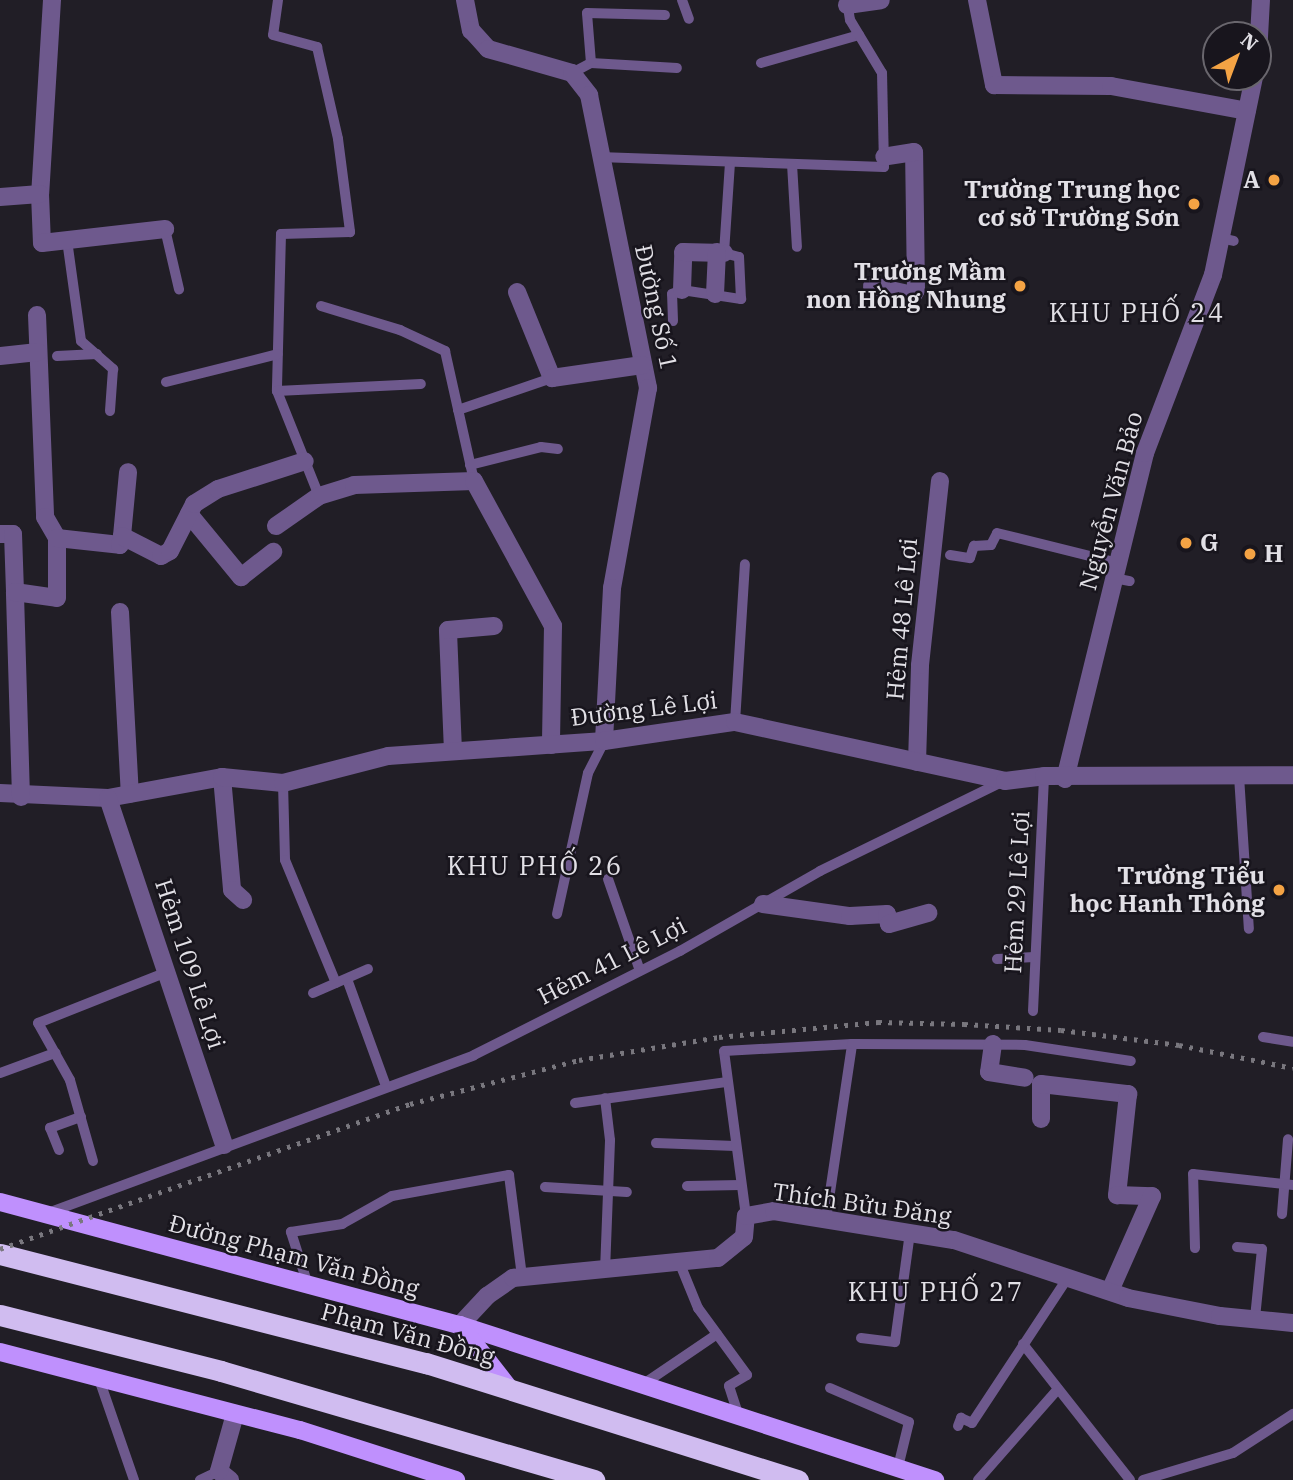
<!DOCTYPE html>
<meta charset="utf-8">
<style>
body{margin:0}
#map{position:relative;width:1293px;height:1480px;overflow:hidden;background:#211e26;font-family:"IBM Plex Serif",serif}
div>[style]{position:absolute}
.lane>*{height:10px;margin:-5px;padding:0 5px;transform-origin:5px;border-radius:5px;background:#6e598d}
.street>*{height:18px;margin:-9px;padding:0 9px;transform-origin:9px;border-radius:9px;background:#6e598d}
.primary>*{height:18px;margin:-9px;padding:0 9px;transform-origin:9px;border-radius:9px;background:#bf90fd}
.highway>*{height:21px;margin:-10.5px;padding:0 10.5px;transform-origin:10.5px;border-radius:10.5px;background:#d0bcf0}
.rail>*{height:5px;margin-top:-2.5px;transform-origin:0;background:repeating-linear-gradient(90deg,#79777e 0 3.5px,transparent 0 10.5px)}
.dots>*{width:19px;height:19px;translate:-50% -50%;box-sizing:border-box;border:4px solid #18151d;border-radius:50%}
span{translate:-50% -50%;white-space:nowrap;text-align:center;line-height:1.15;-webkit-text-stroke:5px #18151d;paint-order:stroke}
.poi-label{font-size:24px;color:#e2e0e6;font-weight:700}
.right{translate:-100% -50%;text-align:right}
.left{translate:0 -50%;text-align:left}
.street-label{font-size:24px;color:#e2e0e6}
.neighbourhood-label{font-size:26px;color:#e2e0e6;letter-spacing:2px}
.north{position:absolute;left:1202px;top:21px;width:70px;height:70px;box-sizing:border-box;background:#18151d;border:2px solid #69666d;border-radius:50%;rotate:41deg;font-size:19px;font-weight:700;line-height:28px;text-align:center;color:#e2e0e6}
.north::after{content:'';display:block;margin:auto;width:24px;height:32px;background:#f4a344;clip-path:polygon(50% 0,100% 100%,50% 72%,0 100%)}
</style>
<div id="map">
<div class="lane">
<i style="left:278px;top:0;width:35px;rotate:98deg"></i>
<i style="left:273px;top:35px;width:46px;rotate:15.3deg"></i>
<i style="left:317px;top:47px;width:94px;rotate:77.1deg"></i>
<i style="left:338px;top:139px;width:94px;rotate:82.6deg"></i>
<i style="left:350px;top:232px;width:69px;rotate:178.3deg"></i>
<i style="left:281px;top:234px;width:157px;rotate:91.5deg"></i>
<i style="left:277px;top:391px;width:113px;rotate:68.2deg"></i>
<i style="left:682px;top:0;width:20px;rotate:70deg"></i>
<i style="left:591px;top:63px;width:50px;rotate:-94.6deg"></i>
<i style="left:587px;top:13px;width:78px;rotate:1.5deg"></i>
<i style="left:761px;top:63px;width:102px;rotate:-15.9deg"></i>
<i style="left:572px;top:73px;width:21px;rotate:-28deg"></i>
<i style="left:591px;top:63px;width:86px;rotate:3.3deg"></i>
<i style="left:599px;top:157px;width:285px;rotate:2deg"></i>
<i style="left:884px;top:167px;width:94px;rotate:-91.2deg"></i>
<i style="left:882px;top:73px;width:62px;rotate:-121.1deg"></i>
<i style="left:850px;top:20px;width:18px;rotate:-99deg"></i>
<i style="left:792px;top:164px;width:83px;rotate:86.6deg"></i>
<i style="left:165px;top:229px;width:62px;rotate:76.9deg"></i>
<i style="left:1220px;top:238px;width:14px;rotate:12deg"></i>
<i style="left:67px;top:240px;width:102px;rotate:82.1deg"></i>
<i style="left:81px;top:341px;width:43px;rotate:41.2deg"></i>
<i style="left:113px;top:369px;width:42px;rotate:94.1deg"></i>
<i style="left:321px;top:306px;width:83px;rotate:16.9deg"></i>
<i style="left:400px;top:330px;width:50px;rotate:25deg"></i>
<i style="left:445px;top:351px;width:133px;rotate:77.4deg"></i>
<i style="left:673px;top:321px;width:27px;rotate:-92deg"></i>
<i style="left:672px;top:294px;width:11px;rotate:-22deg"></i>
<i style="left:682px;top:290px;width:60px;rotate:8.7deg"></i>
<i style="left:741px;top:299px;width:42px;rotate:-92.7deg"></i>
<i style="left:739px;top:257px;width:16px;rotate:-165deg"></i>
<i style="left:724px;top:253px;width:91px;rotate:-86.2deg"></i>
<i style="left:57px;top:356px;width:40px;rotate:-2.9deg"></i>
<i style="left:166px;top:382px;width:115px;rotate:-14deg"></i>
<i style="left:277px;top:391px;width:144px;rotate:-2.8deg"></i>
<i style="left:458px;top:410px;width:99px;rotate:-18.8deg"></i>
<i style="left:470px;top:465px;width:73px;rotate:-14.2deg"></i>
<i style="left:541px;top:447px;width:17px;rotate:7deg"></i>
<i style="left:950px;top:555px;width:20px;rotate:9deg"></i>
<i style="left:970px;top:558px;width:13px;rotate:-72deg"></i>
<i style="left:974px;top:546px;width:17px;rotate:-3deg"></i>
<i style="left:991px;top:545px;width:13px;rotate:-63deg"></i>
<i style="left:997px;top:533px;width:125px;rotate:13.9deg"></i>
<i style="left:1114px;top:578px;width:16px;rotate:11deg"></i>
<i style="left:735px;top:722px;width:158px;rotate:-86.4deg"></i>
<i style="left:1239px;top:776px;width:153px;rotate:86.3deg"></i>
<i style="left:283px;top:783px;width:77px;rotate:88.5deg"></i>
<i style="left:285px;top:860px;width:133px;rotate:67.5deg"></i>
<i style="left:608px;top:879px;width:97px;rotate:70.8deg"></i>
<i style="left:557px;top:914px;width:144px;rotate:-77.6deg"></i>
<i style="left:588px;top:773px;width:36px;rotate:-63deg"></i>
<i style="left:997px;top:959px;width:37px;rotate:-3deg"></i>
<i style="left:347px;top:979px;width:114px;rotate:70deg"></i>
<i style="left:313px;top:993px;width:60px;rotate:-23.6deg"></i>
<i style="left:1033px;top:1011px;width:235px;rotate:-87.3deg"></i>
<i style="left:1263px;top:1037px;width:30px;rotate:9deg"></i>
<i style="left:0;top:1073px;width:59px;rotate:-20deg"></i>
<i style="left:575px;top:1103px;width:152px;rotate:-7.9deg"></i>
<i style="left:656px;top:1143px;width:79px;rotate:2.2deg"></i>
<i style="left:59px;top:1150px;width:24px;rotate:-112deg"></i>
<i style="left:50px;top:1128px;width:33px;rotate:-20deg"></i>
<i style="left:93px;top:1161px;width:84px;rotate:-105.9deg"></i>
<i style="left:70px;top:1080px;width:65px;rotate:-119.3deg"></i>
<i style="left:38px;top:1023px;width:139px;rotate:-21.6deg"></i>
<i style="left:687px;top:1186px;width:54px;rotate:-1.1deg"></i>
<i style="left:545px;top:1187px;width:82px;rotate:3.5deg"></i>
<i style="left:48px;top:1213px;width:454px;rotate:-20.3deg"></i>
<i style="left:474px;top:1055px;width:231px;rotate:-26.8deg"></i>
<i style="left:680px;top:951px;width:161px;rotate:-29.7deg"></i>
<i style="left:820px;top:871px;width:203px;rotate:-26.1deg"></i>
<i style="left:1282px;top:1214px;width:75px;rotate:-85.4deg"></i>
<i style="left:746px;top:1216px;width:166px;rotate:-97.6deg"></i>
<i style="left:724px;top:1051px;width:128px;rotate:-3.1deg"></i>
<i style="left:826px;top:1219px;width:177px;rotate:-81.5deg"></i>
<i style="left:852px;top:1044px;width:173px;rotate:0.3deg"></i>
<i style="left:1025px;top:1045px;width:107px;rotate:8.6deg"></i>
<i style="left:1237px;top:1247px;width:25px;rotate:5deg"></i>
<i style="left:1262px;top:1249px;width:69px;rotate:95.8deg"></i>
<i style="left:1195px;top:1248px;width:74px;rotate:-91.5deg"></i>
<i style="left:1193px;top:1174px;width:101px;rotate:6.3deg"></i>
<i style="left:680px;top:1264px;width:48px;rotate:67.8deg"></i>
<i style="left:698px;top:1308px;width:83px;rotate:53.8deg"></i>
<i style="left:747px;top:1375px;width:21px;rotate:149deg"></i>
<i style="left:729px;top:1386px;width:28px;rotate:72deg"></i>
<i style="left:605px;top:1271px;width:131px;rotate:-87.8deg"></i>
<i style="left:610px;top:1140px;width:42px;rotate:-96.8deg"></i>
<i style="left:308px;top:1285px;width:56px;rotate:-107.8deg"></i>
<i style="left:291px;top:1232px;width:52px;rotate:-8.9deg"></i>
<i style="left:342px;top:1224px;width:57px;rotate:-29.2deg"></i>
<i style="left:392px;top:1196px;width:119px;rotate:-10.2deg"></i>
<i style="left:509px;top:1175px;width:103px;rotate:82.7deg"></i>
<i style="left:861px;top:1338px;width:34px;rotate:7deg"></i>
<i style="left:895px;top:1342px;width:110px;rotate:-82.2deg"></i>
<i style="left:1023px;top:1344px;width:173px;rotate:51.8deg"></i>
<i style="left:98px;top:1376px;width:110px;rotate:70.9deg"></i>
<i style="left:645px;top:1383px;width:87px;rotate:-34.2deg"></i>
<i style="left:830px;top:1388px;width:86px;rotate:23.3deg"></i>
<i style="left:909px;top:1422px;width:46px;rotate:103.7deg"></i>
<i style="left:958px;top:1426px;width:9px;rotate:-69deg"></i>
<i style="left:961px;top:1418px;width:12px;rotate:24deg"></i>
<i style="left:972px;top:1423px;width:176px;rotate:-56.6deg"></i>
<i style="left:200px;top:1480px;width:21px;rotate:-25deg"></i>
<i style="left:978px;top:1480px;width:121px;rotate:-48.7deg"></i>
<i style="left:1143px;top:1480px;width:94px;rotate:-16.7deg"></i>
<i style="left:1233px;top:1453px;width:72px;rotate:-33deg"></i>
</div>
<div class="street">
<i style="left:52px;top:0;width:194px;rotate:93.5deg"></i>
<i style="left:40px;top:194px;width:49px;rotate:87.7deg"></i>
<i style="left:42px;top:243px;width:124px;rotate:-6.5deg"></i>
<i style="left:465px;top:0;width:31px;rotate:79deg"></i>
<i style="left:471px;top:30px;width:25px;rotate:48deg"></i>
<i style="left:488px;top:49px;width:87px;rotate:15.9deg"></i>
<i style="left:572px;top:73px;width:28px;rotate:52deg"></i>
<i style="left:589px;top:95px;width:299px;rotate:78.6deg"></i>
<i style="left:648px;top:388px;width:203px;rotate:100.2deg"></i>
<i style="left:612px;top:588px;width:153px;rotate:93deg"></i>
<i style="left:977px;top:0;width:87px;rotate:78.7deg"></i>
<i style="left:994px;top:85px;width:117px;rotate:0.5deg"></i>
<i style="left:1111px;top:86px;width:138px;rotate:10.4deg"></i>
<i style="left:847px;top:5px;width:34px;rotate:-8deg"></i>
<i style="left:1258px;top:55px;width:55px;rotate:-86.9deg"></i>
<i style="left:0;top:197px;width:40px;rotate:-4.3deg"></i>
<i style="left:872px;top:286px;width:42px;rotate:12.4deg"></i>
<i style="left:913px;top:295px;width:6px;rotate:-59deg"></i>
<i style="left:916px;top:290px;width:138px;rotate:-90.8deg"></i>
<i style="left:914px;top:152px;width:30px;rotate:171deg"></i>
<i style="left:682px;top:290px;width:38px;rotate:-88deg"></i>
<i style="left:683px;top:252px;width:41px;rotate:1.4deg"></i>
<i style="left:517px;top:292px;width:93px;rotate:67.9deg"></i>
<i style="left:552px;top:378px;width:91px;rotate:-8.2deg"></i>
<i style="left:715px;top:294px;width:42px;rotate:-87.3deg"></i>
<i style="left:37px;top:315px;width:202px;rotate:87.7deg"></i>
<i style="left:45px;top:517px;width:24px;rotate:60deg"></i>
<i style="left:0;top:356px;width:38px;rotate:-6deg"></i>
<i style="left:189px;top:514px;width:82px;rotate:50.5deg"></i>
<i style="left:241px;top:577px;width:41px;rotate:-38deg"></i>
<i style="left:276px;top:526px;width:52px;rotate:-34.9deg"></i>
<i style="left:319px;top:496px;width:37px;rotate:-17deg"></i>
<i style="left:354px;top:485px;width:120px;rotate:-1.9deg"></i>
<i style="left:474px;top:481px;width:165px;rotate:61.4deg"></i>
<i style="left:553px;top:626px;width:119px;rotate:91deg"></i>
<i style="left:0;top:534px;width:13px"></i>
<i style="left:13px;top:534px;width:58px;rotate:88deg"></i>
<i style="left:122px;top:536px;width:64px;rotate:-84.6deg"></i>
<i style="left:120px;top:612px;width:182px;rotate:86.9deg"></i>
<i style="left:453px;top:751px;width:121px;rotate:-92.4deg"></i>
<i style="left:448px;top:630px;width:46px;rotate:-5deg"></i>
<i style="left:917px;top:762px;width:97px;rotate:-88.2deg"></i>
<i style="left:920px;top:665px;width:185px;rotate:-83.8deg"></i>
<i style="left:222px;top:777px;width:113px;rotate:84.9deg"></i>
<i style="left:232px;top:890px;width:15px;rotate:42deg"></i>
<i style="left:1065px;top:779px;width:336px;rotate:-76.2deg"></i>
<i style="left:1145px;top:453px;width:191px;rotate:-69.1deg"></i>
<i style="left:1213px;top:275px;width:202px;rotate:-78.3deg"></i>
<i style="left:0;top:793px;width:108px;rotate:2.7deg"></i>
<i style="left:108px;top:798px;width:116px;rotate:-10.4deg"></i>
<i style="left:222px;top:777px;width:61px;rotate:5.6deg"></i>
<i style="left:283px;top:783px;width:108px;rotate:-14.4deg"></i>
<i style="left:388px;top:756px;width:217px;rotate:-4deg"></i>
<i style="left:604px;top:741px;width:132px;rotate:-8.3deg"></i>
<i style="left:735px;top:722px;width:276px;rotate:12.3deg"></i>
<i style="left:1005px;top:781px;width:39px;rotate:-7deg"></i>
<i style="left:1044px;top:776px;width:249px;rotate:-0.2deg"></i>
<i style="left:21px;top:797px;width:205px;rotate:-91.7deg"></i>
<i style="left:15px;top:592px;width:42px;rotate:8.1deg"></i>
<i style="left:57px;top:598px;width:60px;rotate:-90deg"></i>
<i style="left:57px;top:538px;width:63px;rotate:6.3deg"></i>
<i style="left:120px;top:545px;width:9px;rotate:-77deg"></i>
<i style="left:122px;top:536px;width:44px;rotate:27.1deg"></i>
<i style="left:161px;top:556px;width:10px;rotate:-29deg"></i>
<i style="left:170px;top:551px;width:53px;rotate:-62.9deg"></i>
<i style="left:194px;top:504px;width:28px;rotate:-32deg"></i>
<i style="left:218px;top:489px;width:91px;rotate:-17.8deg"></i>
<i style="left:108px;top:798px;width:366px;rotate:71.5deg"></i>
<i style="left:763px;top:904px;width:88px;rotate:7.9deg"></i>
<i style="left:850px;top:916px;width:37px;rotate:-3deg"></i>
<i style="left:887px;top:914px;width:10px;rotate:79deg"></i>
<i style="left:889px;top:924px;width:41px;rotate:-15.8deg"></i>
<i style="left:993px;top:1044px;width:28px;rotate:98deg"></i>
<i style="left:989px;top:1072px;width:36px;rotate:9deg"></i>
<i style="left:1041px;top:1119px;width:35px;rotate:-90deg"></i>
<i style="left:1041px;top:1084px;width:88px;rotate:6.6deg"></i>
<i style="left:1128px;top:1094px;width:102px;rotate:96.2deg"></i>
<i style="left:1117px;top:1195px;width:35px;rotate:2deg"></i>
<i style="left:1152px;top:1196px;width:104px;rotate:113.9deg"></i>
<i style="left:460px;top:1325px;width:40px;rotate:-47deg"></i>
<i style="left:487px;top:1296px;width:32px;rotate:-35deg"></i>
<i style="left:513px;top:1278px;width:206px;rotate:-5.6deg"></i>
<i style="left:718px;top:1258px;width:33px;rotate:-39deg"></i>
<i style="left:744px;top:1237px;width:21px;rotate:-85deg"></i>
<i style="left:746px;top:1216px;width:28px;rotate:-10deg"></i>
<i style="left:774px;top:1211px;width:182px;rotate:9.2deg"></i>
<i style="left:954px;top:1240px;width:183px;rotate:18.4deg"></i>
<i style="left:1128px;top:1298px;width:94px;rotate:11.1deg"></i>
<i style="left:1220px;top:1316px;width:73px;rotate:5.5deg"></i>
<i style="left:230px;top:1480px;width:14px;rotate:-141deg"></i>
<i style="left:219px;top:1471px;width:59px;rotate:-74.3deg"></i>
</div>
<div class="primary">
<i style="left:0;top:1202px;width:476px;rotate:15deg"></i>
<i style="left:460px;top:1325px;width:500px;rotate:18.1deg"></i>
<i style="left:460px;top:1325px;width:80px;rotate:52.1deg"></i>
<i style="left:0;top:1352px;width:310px;rotate:14.6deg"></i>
<i style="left:300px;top:1430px;width:164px;rotate:17.8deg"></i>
</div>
<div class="highway">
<i style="left:0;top:1254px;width:440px;rotate:14.4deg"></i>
<i style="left:426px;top:1363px;width:390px;rotate:17.5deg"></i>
<i style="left:0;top:1315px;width:228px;rotate:14.2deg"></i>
<i style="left:221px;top:1371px;width:389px;rotate:16.3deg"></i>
</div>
<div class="rail">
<i style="left:0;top:1249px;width:435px;rotate:-19.5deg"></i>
<i style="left:410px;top:1104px;width:175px;rotate:-14.6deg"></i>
<i style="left:579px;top:1060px;width:142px;rotate:-9.3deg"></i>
<i style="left:719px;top:1037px;width:160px;rotate:-5.4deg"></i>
<i style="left:878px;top:1022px;width:86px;rotate:1.3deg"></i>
<i style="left:964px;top:1024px;width:97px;rotate:3.5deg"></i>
<i style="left:1061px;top:1030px;width:119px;rotate:7.2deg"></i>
<i style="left:1179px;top:1045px;width:116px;rotate:11.4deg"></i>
</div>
<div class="dots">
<i style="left:1274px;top:180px;background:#f4a344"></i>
<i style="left:1194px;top:204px;background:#f4a344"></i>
<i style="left:1020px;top:286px;background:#f4a344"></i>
<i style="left:1186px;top:543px;background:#f4a344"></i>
<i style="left:1250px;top:554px;background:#f4a344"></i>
<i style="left:1279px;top:890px;background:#f4a344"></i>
</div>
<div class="poi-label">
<span class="right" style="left:1260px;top:180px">A</span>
<span class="right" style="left:1180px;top:204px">Trường Trung học<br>cơ sở Trường Sơn</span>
<span class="right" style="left:1006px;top:286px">Trường Mầm<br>non Hồng Nhung</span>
<span class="left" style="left:1200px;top:543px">G</span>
<span class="left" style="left:1264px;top:554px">H</span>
<span class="right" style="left:1265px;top:890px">Trường Tiểu<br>học Hanh Thông</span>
</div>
<div class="street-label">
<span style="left:656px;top:307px;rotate:78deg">Đường Số 1</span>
<span style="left:1111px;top:501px;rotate:-75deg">Nguyễn Văn Bảo</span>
<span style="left:902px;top:619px;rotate:-85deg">Hẻm 48 Lê Lợi</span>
<span style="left:644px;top:709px;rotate:-7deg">Đường Lê Lợi</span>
<span style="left:1017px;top:892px;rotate:-87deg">Hẻm 29 Lê Lợi</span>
<span style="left:612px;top:961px;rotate:-27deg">Hẻm 41 Lê Lợi</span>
<span style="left:190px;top:964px;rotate:72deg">Hẻm 109 Lê Lợi</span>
<span style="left:862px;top:1204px;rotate:8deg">Thích Bửu Đăng</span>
<span style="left:294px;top:1256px;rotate:15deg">Đường Phạm Văn Đồng</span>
<span style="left:408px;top:1334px;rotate:15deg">Phạm Văn Đồng</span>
</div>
<div class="neighbourhood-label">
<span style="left:1137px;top:313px">KHU PHỐ 24</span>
<span style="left:535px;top:866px">KHU PHỐ 26</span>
<span style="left:936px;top:1292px">KHU PHỐ 27</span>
</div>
<div class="north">N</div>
</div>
